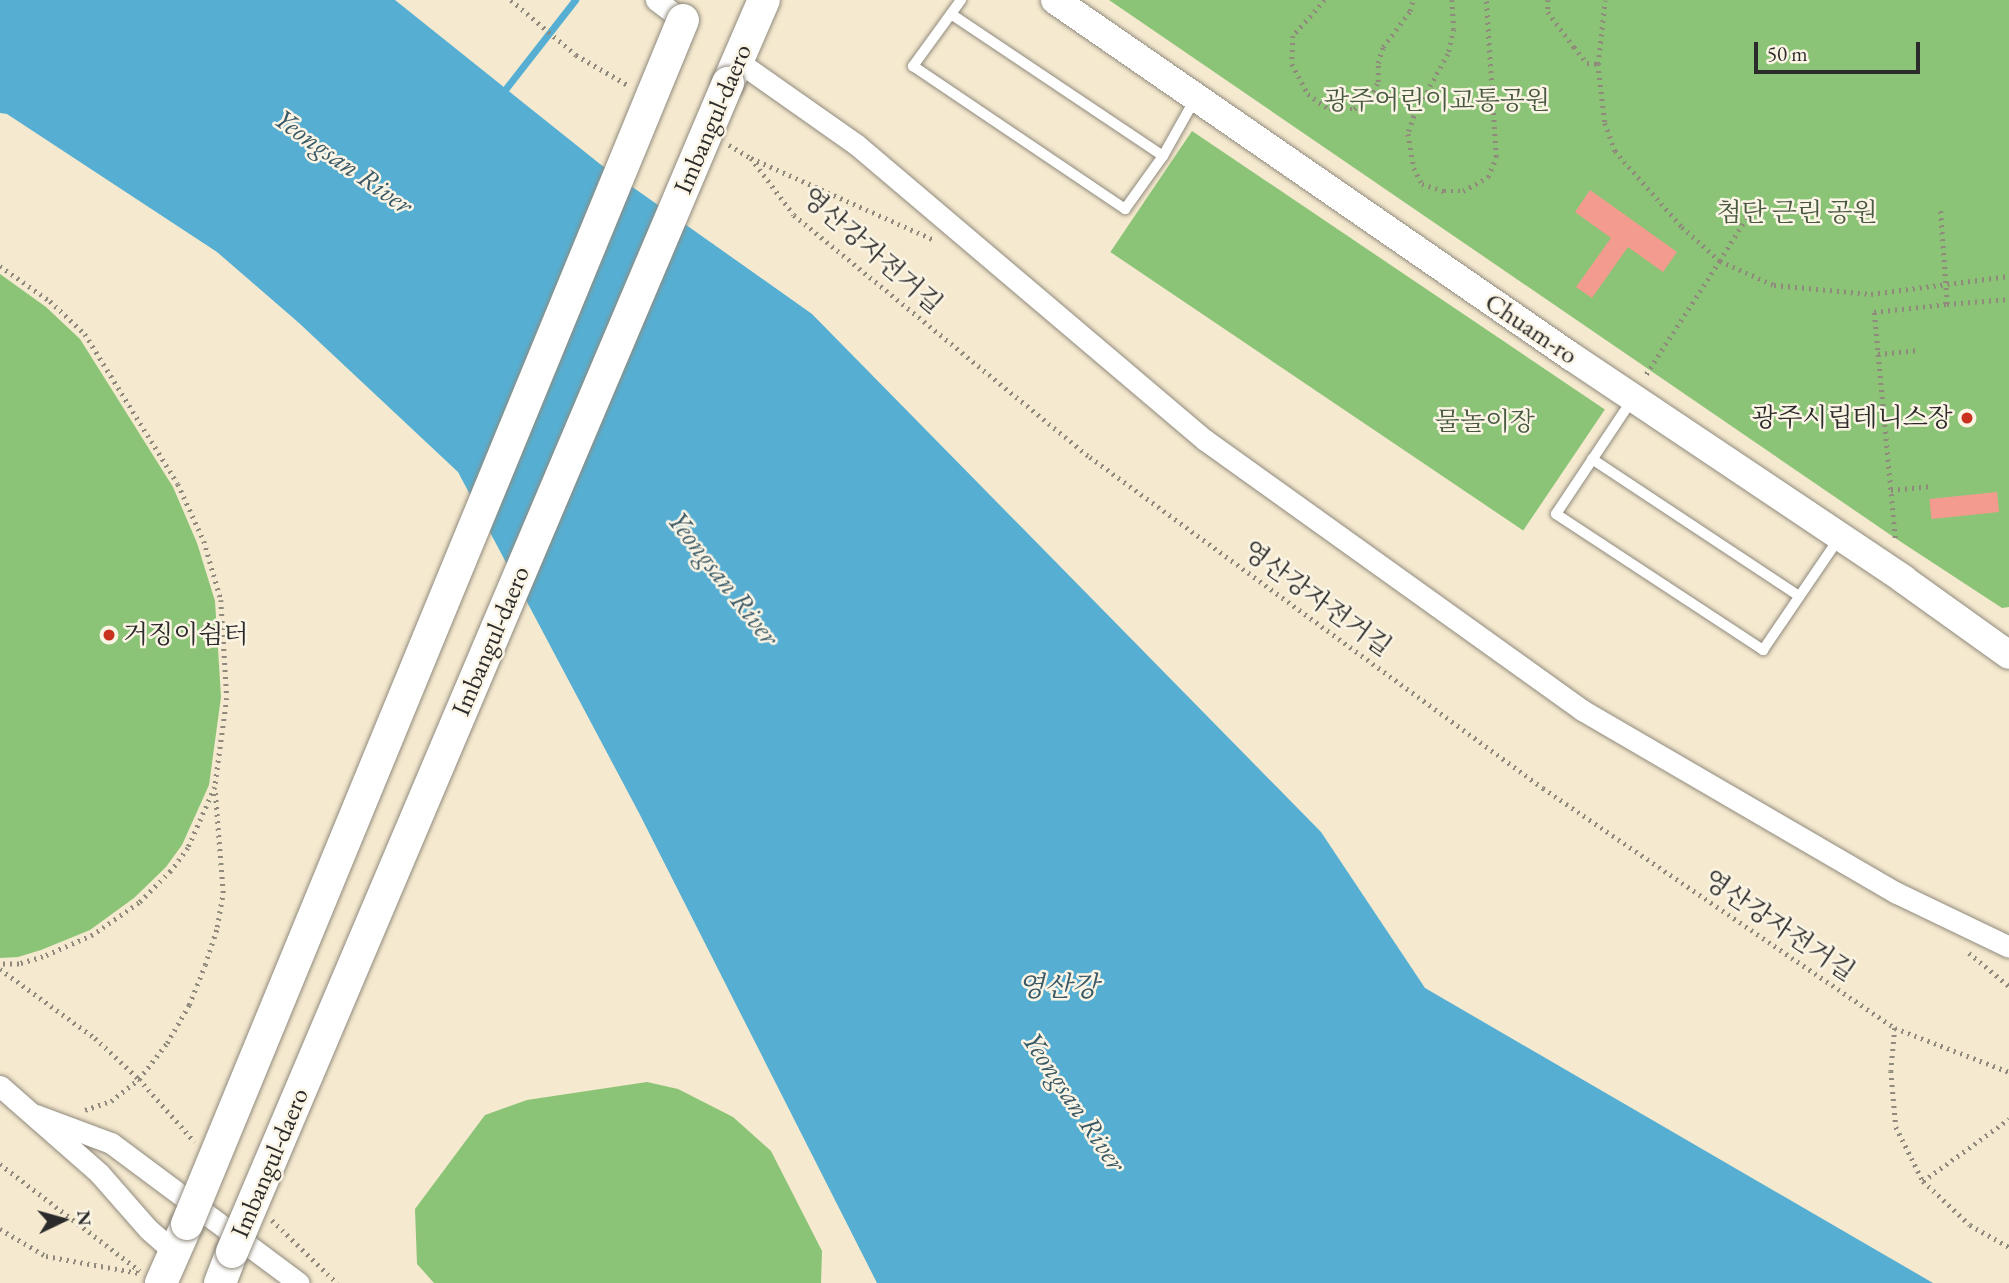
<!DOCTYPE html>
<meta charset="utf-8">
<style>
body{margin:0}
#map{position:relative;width:2009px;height:1283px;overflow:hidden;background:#f5e9cf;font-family:"EB Garamond","Noto Serif KR",serif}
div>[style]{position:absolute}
.green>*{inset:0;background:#8bc477;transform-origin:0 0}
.water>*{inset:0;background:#56afd3}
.stream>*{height:7px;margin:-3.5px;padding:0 3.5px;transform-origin:3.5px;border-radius:3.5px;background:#56afd3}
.building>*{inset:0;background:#f49b8f;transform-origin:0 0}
.path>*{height:4.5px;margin-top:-2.25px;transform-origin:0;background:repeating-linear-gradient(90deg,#908a7d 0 2px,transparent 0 7px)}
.roads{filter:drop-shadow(0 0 2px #908a7d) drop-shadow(0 0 2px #908a7d)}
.service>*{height:10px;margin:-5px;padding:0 5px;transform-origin:5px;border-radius:5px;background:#fff}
.minor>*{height:21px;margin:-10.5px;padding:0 10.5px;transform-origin:10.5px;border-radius:10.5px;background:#fff}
.tertiary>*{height:28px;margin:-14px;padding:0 14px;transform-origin:14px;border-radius:14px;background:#fff}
.secondary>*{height:32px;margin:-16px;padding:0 16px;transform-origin:16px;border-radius:16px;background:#fff}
.bridges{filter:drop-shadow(0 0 2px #908a7d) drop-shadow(0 0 2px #908a7d)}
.secondary-bridge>*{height:32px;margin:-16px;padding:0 16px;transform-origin:16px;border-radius:16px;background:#fff}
.dots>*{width:19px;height:19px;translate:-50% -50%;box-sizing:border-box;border:4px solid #fcf5e5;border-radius:50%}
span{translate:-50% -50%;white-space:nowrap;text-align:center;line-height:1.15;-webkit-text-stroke:5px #fcf5e5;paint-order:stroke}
.park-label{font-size:26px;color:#485942}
.street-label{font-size:26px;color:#2b2b2b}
.poi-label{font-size:26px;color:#2b2b2b}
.right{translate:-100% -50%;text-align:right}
.left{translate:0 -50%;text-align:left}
.water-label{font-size:28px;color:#3a5966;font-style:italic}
.north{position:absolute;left:28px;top:1185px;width:70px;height:70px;-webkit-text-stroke:5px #fcf5e5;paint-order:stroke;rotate:85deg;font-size:19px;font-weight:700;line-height:28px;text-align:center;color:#2b2b2b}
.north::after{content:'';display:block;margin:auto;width:24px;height:32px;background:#2b2b2b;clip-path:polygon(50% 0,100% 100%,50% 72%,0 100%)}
.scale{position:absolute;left:1754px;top:42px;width:166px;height:32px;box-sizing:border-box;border:4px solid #2b2b2b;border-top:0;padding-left:9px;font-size:21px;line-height:24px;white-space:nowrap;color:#2b2b2b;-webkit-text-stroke:5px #fcf5e5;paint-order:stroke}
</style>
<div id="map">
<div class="green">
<i style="clip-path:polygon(1109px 0,2009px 0,2009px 607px,2002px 608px,1895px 538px)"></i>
<i style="left:1192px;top:131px;width:498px;height:146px;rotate:34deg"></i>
<i style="clip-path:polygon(0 274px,46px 307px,80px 339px,173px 487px,197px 543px,215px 601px,221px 697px,209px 785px,182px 845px,166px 867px,134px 898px,90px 930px,41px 950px,18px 957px,0 958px)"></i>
<i style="clip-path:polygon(647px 1082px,678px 1089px,733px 1117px,771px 1151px,822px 1251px,821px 1283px,434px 1283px,417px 1264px,415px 1209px,485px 1115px,527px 1100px)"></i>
</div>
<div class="water">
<i style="clip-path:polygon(0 0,395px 0,600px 164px,812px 314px,1321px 832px,1425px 988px,1933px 1283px,877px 1283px,639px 813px,458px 472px,299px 323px,217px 252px,7px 114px,0 113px)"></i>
</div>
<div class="stream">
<i style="left:500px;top:96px;width:122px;rotate:-52deg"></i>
</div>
<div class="building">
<i style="clip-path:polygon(1590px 190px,1677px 252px,1663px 272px,1628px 247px,1592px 298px,1576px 287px,1611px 238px,1575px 212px)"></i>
<i style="left:1997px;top:492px;width:20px;height:68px;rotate:84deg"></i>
</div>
<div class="path">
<i style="left:511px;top:0;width:85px;rotate:40.2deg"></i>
<i style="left:576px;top:55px;width:60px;rotate:30deg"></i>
<i style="left:1325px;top:0;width:48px;rotate:131.6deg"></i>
<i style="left:1293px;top:36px;width:28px;rotate:92deg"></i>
<i style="left:1292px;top:64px;width:34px;rotate:62deg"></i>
<i style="left:1308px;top:94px;width:26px;rotate:36deg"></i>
<i style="left:1329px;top:109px;width:25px"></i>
<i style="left:1354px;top:109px;width:19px;rotate:-35deg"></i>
<i style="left:1370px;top:98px;width:18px;rotate:-63deg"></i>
<i style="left:1378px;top:82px;width:19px;rotate:-90deg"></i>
<i style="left:1378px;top:63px;width:17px;rotate:-73deg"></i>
<i style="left:1383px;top:47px;width:45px;rotate:-53.1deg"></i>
<i style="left:1410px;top:11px;width:11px;rotate:-75deg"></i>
<i style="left:1452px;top:0;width:29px;rotate:86deg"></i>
<i style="left:1454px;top:29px;width:26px;rotate:103deg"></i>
<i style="left:1448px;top:54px;width:71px;rotate:118.7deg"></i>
<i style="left:1414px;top:116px;width:19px;rotate:108deg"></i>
<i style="left:1408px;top:134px;width:35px;rotate:80deg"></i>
<i style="left:1414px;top:168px;width:18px;rotate:63deg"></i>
<i style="left:1422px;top:184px;width:23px;rotate:18deg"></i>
<i style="left:1444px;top:191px;width:19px"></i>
<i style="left:1463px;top:191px;width:29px;rotate:-29deg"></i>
<i style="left:1488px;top:177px;width:22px;rotate:-68deg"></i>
<i style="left:1496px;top:157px;width:157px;rotate:-93.6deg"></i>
<i style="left:1548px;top:0;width:12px;rotate:90deg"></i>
<i style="left:1548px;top:12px;width:44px;rotate:53.4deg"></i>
<i style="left:1574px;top:47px;width:21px;rotate:51deg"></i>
<i style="left:1587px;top:63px;width:11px;rotate:5deg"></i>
<i style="left:1598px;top:64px;width:59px;rotate:83.2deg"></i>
<i style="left:1605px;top:123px;width:30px;rotate:70deg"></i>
<i style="left:1615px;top:151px;width:101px;rotate:48.6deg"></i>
<i style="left:1682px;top:227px;width:51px;rotate:41.8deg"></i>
<i style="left:1720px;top:261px;width:138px;rotate:122.9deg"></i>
<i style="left:1598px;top:64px;width:64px;rotate:-83.8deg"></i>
<i style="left:729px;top:145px;width:26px;rotate:31deg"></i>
<i style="left:751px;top:158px;width:201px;rotate:24.1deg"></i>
<i style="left:751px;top:158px;width:71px;rotate:53deg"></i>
<i style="left:794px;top:215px;width:382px;rotate:39.3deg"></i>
<i style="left:1090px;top:457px;width:561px;rotate:36.16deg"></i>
<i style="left:1543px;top:788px;width:426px;rotate:34.3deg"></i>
<i style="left:1895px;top:1028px;width:122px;rotate:21.1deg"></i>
<i style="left:1758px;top:200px;width:72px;rotate:121.9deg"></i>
<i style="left:1720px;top:261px;width:59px;rotate:24deg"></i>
<i style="left:1774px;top:285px;width:97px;rotate:5.3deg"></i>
<i style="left:1871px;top:294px;width:139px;rotate:-7.4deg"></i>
<i style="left:0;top:266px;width:61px;rotate:35deg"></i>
<i style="left:50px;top:301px;width:48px;rotate:43.3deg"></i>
<i style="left:85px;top:334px;width:176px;rotate:58.2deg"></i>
<i style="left:178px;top:484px;width:63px;rotate:65.5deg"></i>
<i style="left:204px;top:541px;width:61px;rotate:73.9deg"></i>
<i style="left:221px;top:600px;width:98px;rotate:86.5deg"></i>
<i style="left:227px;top:698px;width:90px;rotate:97.7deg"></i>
<i style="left:215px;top:787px;width:67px;rotate:113.9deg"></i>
<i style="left:188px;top:848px;width:29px;rotate:126deg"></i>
<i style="left:171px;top:871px;width:45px;rotate:135deg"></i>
<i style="left:139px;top:903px;width:56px;rotate:145.2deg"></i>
<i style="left:93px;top:935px;width:55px;rotate:156.3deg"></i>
<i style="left:43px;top:957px;width:25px;rotate:164deg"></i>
<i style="left:19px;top:964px;width:19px;rotate:180deg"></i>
<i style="left:1947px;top:304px;width:62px;rotate:-4.6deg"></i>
<i style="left:1878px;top:354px;width:41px;rotate:-5.6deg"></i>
<i style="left:1891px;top:490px;width:41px;rotate:-5.6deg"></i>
<i style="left:1895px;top:538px;width:227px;rotate:-95.3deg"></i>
<i style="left:1874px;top:312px;width:73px;rotate:-6.3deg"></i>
<i style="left:1947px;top:304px;width:97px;rotate:-94.1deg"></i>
<i style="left:1969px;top:953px;width:52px;rotate:39.5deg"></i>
<i style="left:0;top:969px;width:117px;rotate:36deg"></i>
<i style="left:95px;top:1038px;width:60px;rotate:43deg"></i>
<i style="left:139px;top:1079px;width:84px;rotate:48.4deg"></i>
<i style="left:1895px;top:1028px;width:43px;rotate:95.3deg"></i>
<i style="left:1891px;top:1071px;width:56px;rotate:84.9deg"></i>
<i style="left:1896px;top:1127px;width:60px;rotate:63.4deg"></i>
<i style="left:1923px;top:1181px;width:64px;rotate:43.1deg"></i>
<i style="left:1970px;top:1225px;width:45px;rotate:29.4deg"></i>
<i style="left:85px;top:1110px;width:28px;rotate:-19deg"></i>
<i style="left:111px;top:1101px;width:36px;rotate:-38deg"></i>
<i style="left:139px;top:1079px;width:46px;rotate:-52.1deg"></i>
<i style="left:167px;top:1043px;width:44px;rotate:-59.9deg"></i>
<i style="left:189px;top:1005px;width:43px;rotate:-68.2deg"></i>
<i style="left:205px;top:965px;width:40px;rotate:-72deg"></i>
<i style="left:217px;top:927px;width:35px;rotate:-80deg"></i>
<i style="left:223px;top:893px;width:102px;rotate:-94.5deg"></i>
<i style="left:0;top:1164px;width:176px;rotate:37.4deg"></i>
<i style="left:1923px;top:1181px;width:106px;rotate:-35.8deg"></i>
<i style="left:272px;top:1220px;width:91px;rotate:44.1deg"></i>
<i style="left:0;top:1229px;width:53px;rotate:30.4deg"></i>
<i style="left:46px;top:1256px;width:95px;rotate:10.4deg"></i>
</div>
<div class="roads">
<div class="service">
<i style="left:961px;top:0;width:82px;rotate:126deg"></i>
<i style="left:913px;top:66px;width:256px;rotate:34deg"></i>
<i style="left:1125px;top:209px;width:65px;rotate:-54.4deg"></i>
<i style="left:1163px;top:156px;width:65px;rotate:-60.7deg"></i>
<i style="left:951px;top:14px;width:255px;rotate:33.8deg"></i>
<i style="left:1632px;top:400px;width:137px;rotate:123.7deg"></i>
<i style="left:1556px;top:514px;width:248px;rotate:33.3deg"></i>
<i style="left:1763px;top:650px;width:135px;rotate:-55.8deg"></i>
<i style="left:1592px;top:459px;width:248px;rotate:33.5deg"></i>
</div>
<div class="minor">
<i style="left:656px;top:0;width:34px;rotate:37deg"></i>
<i style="left:739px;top:62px;width:144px;rotate:35.1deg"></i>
<i style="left:857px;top:145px;width:456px;rotate:40.3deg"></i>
<i style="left:1205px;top:440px;width:464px;rotate:35.6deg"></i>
<i style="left:1582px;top:710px;width:364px;rotate:30.2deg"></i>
<i style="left:1897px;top:893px;width:124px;rotate:25.7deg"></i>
<i style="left:0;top:1086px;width:132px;rotate:41.3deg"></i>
<i style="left:99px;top:1173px;width:74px;rotate:48.8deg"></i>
<i style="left:148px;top:1229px;width:35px;rotate:41deg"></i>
<i style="left:36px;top:1115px;width:80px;rotate:20.5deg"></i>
<i style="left:111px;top:1143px;width:234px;rotate:36.7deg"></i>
</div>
<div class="tertiary">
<i style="left:1055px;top:0;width:628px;rotate:34.63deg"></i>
<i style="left:1572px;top:357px;width:399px;rotate:33.8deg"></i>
<i style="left:1903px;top:579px;width:130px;rotate:35.6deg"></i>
</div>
<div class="secondary">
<i style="left:728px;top:83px;width:90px;rotate:-66.6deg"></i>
<i style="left:161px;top:1283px;width:64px;rotate:-66.2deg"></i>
<i style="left:220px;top:1283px;width:33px;rotate:-69deg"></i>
</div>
</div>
<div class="bridges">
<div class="secondary-bridge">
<i style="left:187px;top:1224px;width:1302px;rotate:-67.61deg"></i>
<i style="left:232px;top:1252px;width:1270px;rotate:-67.01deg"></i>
</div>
</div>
<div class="dots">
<i style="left:1967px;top:418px;background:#c8321e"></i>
<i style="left:109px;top:635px;background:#c8321e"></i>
</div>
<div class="park-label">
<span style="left:1437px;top:101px">광주어린이교통공원</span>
<span style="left:1797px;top:213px">첨단 근린 공원</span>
<span style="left:1485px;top:422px">물놀이장</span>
</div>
<div class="street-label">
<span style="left:713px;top:119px;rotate:-67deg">Imbangul-daero</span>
<span style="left:872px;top:251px;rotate:41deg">영산강자전거길</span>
<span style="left:1531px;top:329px;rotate:34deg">Chuam-ro</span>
<span style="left:1317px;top:599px;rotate:36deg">영산강자전거길</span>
<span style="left:491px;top:641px;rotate:-67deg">Imbangul-daero</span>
<span style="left:1779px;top:926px;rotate:34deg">영산강자전거길</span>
<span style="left:270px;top:1163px;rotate:-67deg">Imbangul-daero</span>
</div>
<div class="poi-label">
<span class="right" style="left:1953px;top:418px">광주시립테니스장</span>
<span class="left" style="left:123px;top:635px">거징이쉼터</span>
</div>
<div class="water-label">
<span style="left:344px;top:161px;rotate:35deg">Yeongsan River</span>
<span style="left:724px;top:578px;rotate:52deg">Yeongsan River</span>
<span style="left:1058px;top:986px">영산강</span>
<span style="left:1075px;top:1101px;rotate:56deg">Yeongsan River</span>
</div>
<div class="north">N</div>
<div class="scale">50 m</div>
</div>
